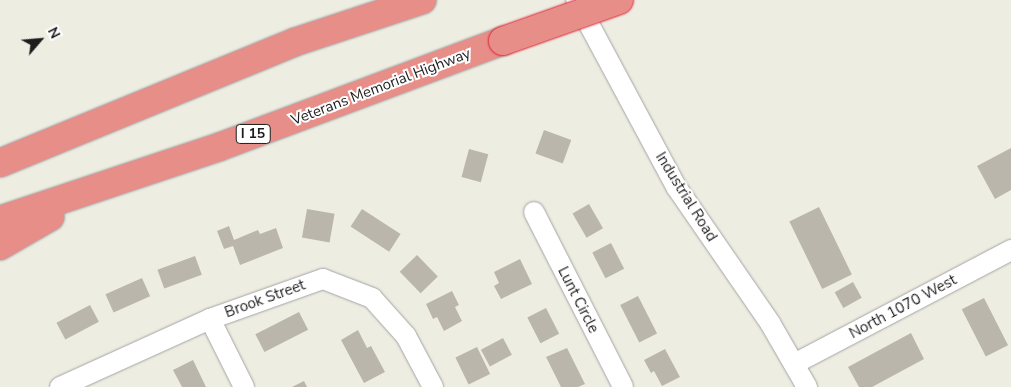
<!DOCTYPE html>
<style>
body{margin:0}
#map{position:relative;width:1011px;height:387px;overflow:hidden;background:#eeede2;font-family:"Nunito Sans",sans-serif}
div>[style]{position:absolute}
.building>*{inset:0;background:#bbb6ac;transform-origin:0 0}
.roads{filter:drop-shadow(0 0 1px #a4a4a4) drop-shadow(0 0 1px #a4a4a4)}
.minor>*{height:20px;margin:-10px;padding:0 10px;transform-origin:10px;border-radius:10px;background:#fff}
.highway>*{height:28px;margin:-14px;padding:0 14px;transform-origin:14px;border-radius:14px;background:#e78e89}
.bridges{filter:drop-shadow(0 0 1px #d92235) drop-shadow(0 0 1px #d92235)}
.highway-bridge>*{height:28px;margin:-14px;padding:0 14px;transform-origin:14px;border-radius:14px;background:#e78e89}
span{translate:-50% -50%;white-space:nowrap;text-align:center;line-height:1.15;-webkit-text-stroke:4px #fff;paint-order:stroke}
.shield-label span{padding:1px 4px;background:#fff;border:1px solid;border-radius:4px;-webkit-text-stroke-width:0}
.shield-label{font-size:14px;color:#1d1d1d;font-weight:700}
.street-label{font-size:15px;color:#1d1d1d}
.north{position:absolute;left:15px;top:15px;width:50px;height:50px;-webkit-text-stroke:4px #fff;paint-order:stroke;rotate:63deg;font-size:14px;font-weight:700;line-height:20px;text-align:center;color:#1d1d1d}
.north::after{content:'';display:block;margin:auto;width:18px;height:22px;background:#1d1d1d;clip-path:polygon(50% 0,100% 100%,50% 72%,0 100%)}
</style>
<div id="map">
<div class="building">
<i style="left:544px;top:130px;width:29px;height:25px;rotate:20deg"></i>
<i style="clip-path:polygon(1011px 148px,1011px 190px,995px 199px,977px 166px)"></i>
<i style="left:469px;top:149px;width:20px;height:29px;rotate:15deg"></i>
<i style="left:589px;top:204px;width:28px;height:19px;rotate:60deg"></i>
<i style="left:819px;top:207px;width:75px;height:33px;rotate:64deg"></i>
<i style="left:307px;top:209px;width:28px;height:29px;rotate:10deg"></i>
<i style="left:362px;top:209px;width:46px;height:21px;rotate:33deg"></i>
<i style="clip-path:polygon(229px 226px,234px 240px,258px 230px,260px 234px,276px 228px,283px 248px,240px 265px,233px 246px,224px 249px,217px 231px)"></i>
<i style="left:611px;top:243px;width:29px;height:21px;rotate:63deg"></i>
<i style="left:417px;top:255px;width:30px;height:24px;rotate:46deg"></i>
<i style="left:195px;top:256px;width:20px;height:40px;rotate:70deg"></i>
<i style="clip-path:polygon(520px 259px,532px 284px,501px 299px,494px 286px,499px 283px,494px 272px)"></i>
<i style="left:142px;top:278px;width:20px;height:40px;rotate:66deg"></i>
<i style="left:853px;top:282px;width:18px;height:21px;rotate:61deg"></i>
<i style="clip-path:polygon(452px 291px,459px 305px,455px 307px,462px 321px,444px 331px,437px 317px,433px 319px,426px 304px)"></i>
<i style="left:638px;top:296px;width:42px;height:20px;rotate:63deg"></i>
<i style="left:984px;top:298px;width:53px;height:25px;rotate:63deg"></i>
<i style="left:90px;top:305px;width:19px;height:38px;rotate:62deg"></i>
<i style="left:546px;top:308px;width:29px;height:21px;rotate:63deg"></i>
<i style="left:299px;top:312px;width:20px;height:49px;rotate:63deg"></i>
<i style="clip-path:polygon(358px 330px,367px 348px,371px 346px,385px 372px,364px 383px,341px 340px)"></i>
<i style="clip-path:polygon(911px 333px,924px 359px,872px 387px,859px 387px,848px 367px)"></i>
<i style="left:503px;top:338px;width:19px;height:25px;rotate:62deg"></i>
<i style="left:477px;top:347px;width:30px;height:24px;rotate:64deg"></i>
<i style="clip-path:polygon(567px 348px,585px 384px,578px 387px,561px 387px,546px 357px)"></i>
<i style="clip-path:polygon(665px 349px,680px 377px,662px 386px,654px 371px,651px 373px,644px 360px)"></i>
<i style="clip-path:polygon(193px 360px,206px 387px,182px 387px,173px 370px)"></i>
<i style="clip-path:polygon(304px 381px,307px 387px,292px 387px)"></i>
</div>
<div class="roads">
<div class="minor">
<i style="left:576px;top:0;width:213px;rotate:61.8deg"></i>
<i style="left:677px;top:188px;width:164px;rotate:55.4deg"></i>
<i style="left:770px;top:323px;width:74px;rotate:60deg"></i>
<i style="left:534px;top:212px;width:196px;rotate:63deg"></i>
<i style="left:210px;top:319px;width:76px;rotate:63.4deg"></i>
<i style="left:794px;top:364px;width:245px;rotate:-27.7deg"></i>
<i style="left:60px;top:387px;width:165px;rotate:-24.4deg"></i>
<i style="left:210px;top:319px;width:120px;rotate:-19.5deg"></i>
<i style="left:323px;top:279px;width:53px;rotate:21.2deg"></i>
<i style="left:372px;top:298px;width:51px;rotate:48.2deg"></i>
<i style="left:406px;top:336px;width:58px;rotate:62.1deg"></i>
</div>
<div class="highway">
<i style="left:0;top:163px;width:319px;rotate:-22.3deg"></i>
<i style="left:295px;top:42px;width:134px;rotate:-18.3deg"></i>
<i style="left:0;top:220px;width:231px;rotate:-18.4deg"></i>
<i style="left:219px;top:147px;width:303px;rotate:-20.5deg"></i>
<i style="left:0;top:246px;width:58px;rotate:-30.1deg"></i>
</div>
</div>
<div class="bridges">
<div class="highway-bridge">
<i style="left:503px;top:41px;width:123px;rotate:-19.5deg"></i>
</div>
</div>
<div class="shield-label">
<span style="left:253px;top:134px">I 15</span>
</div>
<div class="street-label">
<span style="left:381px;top:87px;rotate:-21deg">Veterans Memorial Highway</span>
<span style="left:686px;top:197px;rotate:58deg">Industrial Road</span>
<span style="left:265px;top:299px;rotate:-20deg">Brook Street</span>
<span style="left:578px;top:300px;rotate:63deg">Lunt Circle</span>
<span style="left:903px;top:307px;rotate:-28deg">North 1070 West</span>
</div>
<div class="north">N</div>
</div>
